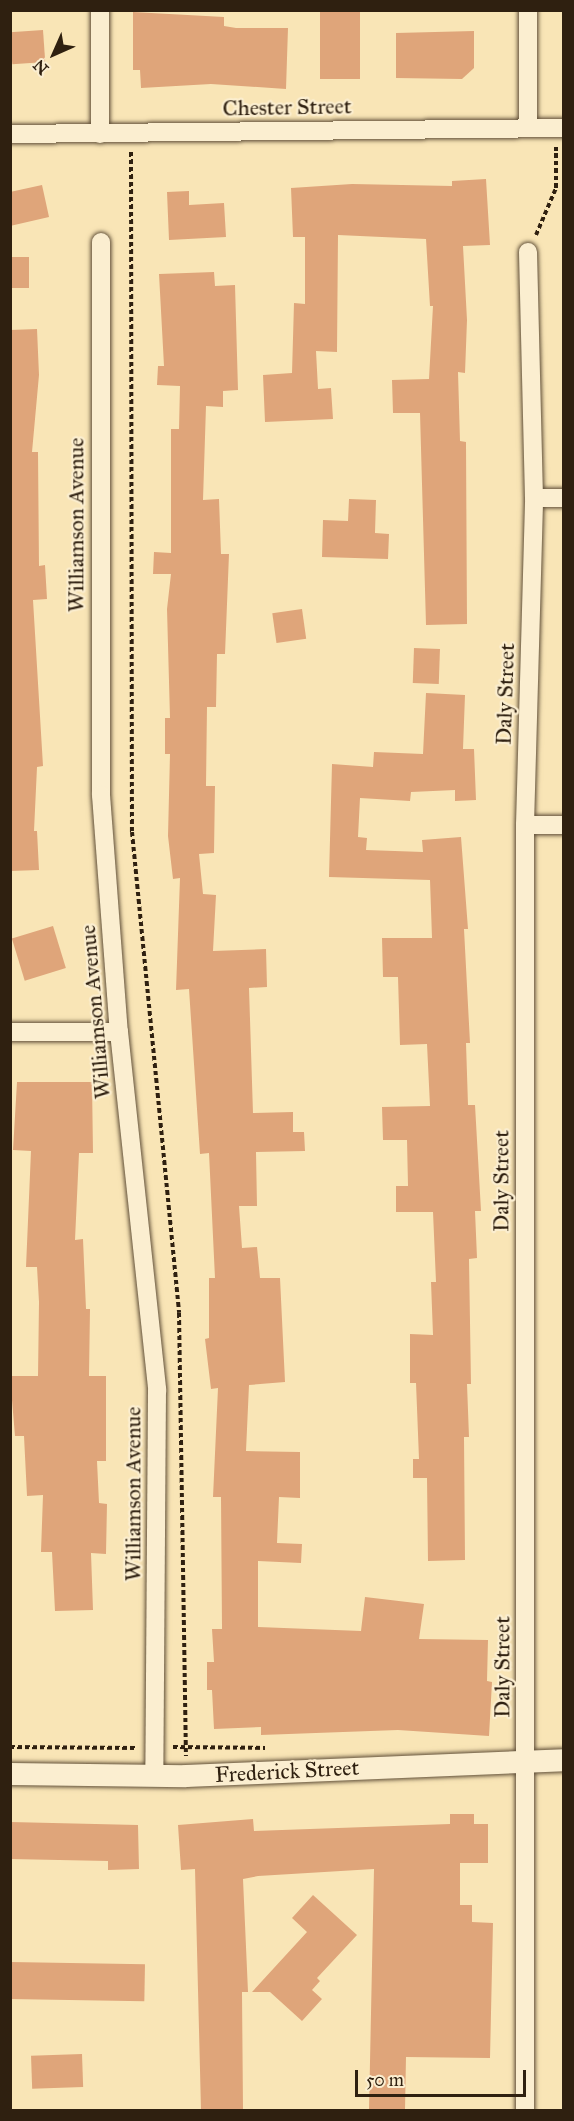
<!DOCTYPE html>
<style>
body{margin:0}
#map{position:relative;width:574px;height:2121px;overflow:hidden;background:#f9e5b6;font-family:"IM FELL Great Primer",serif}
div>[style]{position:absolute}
.building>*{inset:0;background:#dfa57a;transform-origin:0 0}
.path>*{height:4px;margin-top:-2px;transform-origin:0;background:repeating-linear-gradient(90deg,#2f2010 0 4.5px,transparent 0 7.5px)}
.roads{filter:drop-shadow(0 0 2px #62513a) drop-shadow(0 0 2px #62513a)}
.minor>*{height:18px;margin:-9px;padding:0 9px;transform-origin:9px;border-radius:9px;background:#fbeed0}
.tertiary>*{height:22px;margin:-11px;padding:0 11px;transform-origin:11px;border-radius:11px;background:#fbeed0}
span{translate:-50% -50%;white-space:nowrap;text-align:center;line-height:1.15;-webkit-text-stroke:4.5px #fbeed0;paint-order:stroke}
.street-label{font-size:22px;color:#2f2010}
.frame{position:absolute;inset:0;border:12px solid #2f2010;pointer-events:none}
.north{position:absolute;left:24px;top:24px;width:60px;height:60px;-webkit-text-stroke:4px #fbeed0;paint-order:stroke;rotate:225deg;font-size:16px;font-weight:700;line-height:24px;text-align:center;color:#2f2010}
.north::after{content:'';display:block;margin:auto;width:21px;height:27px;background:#2f2010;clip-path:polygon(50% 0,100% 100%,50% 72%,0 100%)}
.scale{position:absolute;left:355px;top:2070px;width:171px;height:27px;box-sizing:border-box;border:3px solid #2f2010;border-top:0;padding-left:8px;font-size:18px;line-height:21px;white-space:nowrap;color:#2f2010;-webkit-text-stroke:4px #fbeed0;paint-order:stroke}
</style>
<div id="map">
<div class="building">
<i style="left:320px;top:10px;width:40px;height:69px"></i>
<i style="clip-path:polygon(133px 12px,224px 17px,224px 26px,236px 28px,288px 28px,286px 89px,211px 84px,141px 88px,140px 70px,133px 70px)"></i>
<i style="left:43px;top:30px;width:32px;height:33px;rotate:86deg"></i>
<i style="clip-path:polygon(474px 31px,474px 68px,462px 79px,396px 78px,396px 33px)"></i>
<i style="clip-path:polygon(486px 179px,490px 245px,463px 246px,467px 320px,465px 373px,458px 372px,460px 441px,466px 442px,467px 624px,426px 625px,420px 413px,393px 413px,392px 380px,429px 379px,433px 306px,430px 306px,426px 239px,338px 235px,337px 352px,316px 351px,318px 389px,331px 388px,333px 419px,265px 422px,263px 375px,292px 373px,294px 303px,305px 304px,305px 237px,293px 237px,291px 188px,352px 184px,452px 186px,452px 181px)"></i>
<i style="clip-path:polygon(42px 185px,49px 217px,10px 226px,10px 192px)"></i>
<i style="clip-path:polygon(189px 191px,189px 205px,224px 203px,226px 237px,169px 240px,167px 192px)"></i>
<i style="left:10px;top:257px;width:19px;height:31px"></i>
<i style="clip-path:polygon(214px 272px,215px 286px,235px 285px,238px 390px,223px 391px,223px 407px,206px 406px,203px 500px,219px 499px,221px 554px,229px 554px,225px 654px,217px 654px,216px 707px,207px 707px,206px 786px,215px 786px,214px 853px,199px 854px,203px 894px,216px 895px,213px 951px,266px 949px,267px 987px,249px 988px,253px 1113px,293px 1112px,293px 1132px,304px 1132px,305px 1151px,256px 1152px,257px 1206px,239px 1206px,242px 1248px,257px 1247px,260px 1278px,280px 1278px,285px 1382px,249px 1385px,246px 1451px,300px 1452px,300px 1498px,279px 1497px,277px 1543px,302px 1544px,301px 1563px,258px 1561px,258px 1627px,361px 1631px,365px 1597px,424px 1604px,419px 1639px,488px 1640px,487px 1681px,492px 1682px,489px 1736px,398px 1730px,261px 1735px,261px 1727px,214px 1729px,212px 1690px,207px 1690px,207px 1662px,214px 1662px,212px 1629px,222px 1629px,221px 1497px,213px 1497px,218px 1388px,211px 1389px,205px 1339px,209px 1338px,209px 1278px,215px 1278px,209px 1153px,200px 1154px,189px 989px,176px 990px,180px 878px,173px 879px,168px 836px,170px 754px,165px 754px,165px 718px,170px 718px,167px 609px,171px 574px,153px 574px,154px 552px,171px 553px,171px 429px,179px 429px,180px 386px,157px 385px,158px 366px,164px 366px,159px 274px)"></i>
<i style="clip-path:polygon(37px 329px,39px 375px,32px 452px,38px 452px,39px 566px,45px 565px,47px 599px,33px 600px,43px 766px,37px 767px,34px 831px,37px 831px,39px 870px,10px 871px,10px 330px)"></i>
<i style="clip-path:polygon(349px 499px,376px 500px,375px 533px,389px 534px,388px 559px,322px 557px,323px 520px,348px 521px)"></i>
<i style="left:302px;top:609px;width:30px;height:30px;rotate:82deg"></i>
<i style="left:414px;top:648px;width:26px;height:35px;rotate:2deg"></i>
<i style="clip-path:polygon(426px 693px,465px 695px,463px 749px,474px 749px,476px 800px,455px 801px,455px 790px,411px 792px,410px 801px,360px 798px,358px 837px,367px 838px,366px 850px,423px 852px,422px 840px,461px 837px,468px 929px,464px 929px,470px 1043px,466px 1043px,468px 1105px,475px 1105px,481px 1211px,475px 1211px,477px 1258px,469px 1259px,471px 1384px,467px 1384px,469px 1437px,464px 1437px,465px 1560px,428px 1561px,427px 1478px,413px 1478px,413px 1459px,419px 1459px,416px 1383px,410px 1383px,410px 1334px,433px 1335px,431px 1282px,436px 1282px,433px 1212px,396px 1212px,396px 1186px,408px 1186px,407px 1140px,383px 1140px,382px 1107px,430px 1106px,427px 1044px,400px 1045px,398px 977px,383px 977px,382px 938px,432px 938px,430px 880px,329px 877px,332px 764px,373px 767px,374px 752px,423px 754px)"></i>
<i style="left:53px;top:926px;width:44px;height:43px;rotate:73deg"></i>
<i style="clip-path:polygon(17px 1082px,92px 1082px,93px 1153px,79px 1153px,75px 1240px,83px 1239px,86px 1309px,90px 1309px,89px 1376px,106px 1376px,106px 1461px,97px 1461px,99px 1503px,107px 1504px,106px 1554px,91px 1553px,93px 1610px,55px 1611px,52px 1552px,41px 1552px,43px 1495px,27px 1496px,24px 1436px,15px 1436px,10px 1376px,38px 1376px,39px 1302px,37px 1267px,26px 1267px,31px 1151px,13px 1150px)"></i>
<i style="clip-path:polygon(450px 1814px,474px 1814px,474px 1824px,488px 1824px,488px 1863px,460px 1863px,460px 1905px,472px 1905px,472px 1922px,493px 1923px,490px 2058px,406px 2057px,405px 2110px,369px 2110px,374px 1869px,258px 1876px,243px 1879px,248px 1992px,242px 1992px,243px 2109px,201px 2110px,195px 1869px,181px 1870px,178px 1825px,253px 1819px,254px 1831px,450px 1824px)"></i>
<i style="clip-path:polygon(10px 1822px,138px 1825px,139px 1869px,108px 1870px,108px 1861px,10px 1859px)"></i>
<i style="clip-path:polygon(313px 1895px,357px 1935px,317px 1978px,320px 1981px,312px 1990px,322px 1999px,302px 2021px,270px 1992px,252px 1992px,307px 1932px,292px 1918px)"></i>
<i style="left:10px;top:1962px;width:135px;height:37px;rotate:1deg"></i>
<i style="left:82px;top:2054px;width:33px;height:51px;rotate:88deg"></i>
</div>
<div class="path">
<i style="left:131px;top:152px;width:680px;rotate:89.92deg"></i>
<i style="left:132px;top:832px;width:483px;rotate:84.4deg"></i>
<i style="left:179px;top:1313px;width:443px;rotate:89.1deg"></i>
<i style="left:536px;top:235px;width:51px;rotate:-66.9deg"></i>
<i style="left:556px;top:188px;width:41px;rotate:-90deg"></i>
<i style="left:10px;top:1747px;width:126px;rotate:0.5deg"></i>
<i style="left:173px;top:1747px;width:92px;rotate:0.6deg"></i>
</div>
<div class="roads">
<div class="minor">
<i style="left:100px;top:10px;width:124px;rotate:90deg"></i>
<i style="left:528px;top:128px;width:118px;rotate:-90deg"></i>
<i style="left:10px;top:134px;width:554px;rotate:-0.62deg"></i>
<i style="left:101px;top:242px;width:553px;rotate:90deg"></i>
<i style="left:101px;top:795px;width:238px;rotate:85.7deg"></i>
<i style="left:119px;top:1032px;width:360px;rotate:83.9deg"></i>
<i style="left:157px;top:1390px;width:387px;rotate:90.4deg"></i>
<i style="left:534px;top:498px;width:30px"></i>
<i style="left:525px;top:825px;width:39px"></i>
<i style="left:10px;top:1032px;width:109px"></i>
<i style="left:525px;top:2110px;width:1285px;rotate:-90deg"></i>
<i style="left:525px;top:825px;width:327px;rotate:-88.4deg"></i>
<i style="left:534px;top:498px;width:246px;rotate:-91.4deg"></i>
</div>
<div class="tertiary">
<i style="left:10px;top:1774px;width:176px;rotate:0.7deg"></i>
<i style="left:186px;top:1776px;width:378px;rotate:-2.4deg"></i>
</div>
</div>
<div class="street-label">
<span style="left:287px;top:107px;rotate:-1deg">Chester Street</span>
<span style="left:76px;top:525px;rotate:-90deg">Williamson Avenue</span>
<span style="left:505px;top:694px;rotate:-88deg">Daly Street</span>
<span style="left:95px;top:1012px;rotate:-95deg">Williamson Avenue</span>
<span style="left:501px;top:1181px;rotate:-90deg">Daly Street</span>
<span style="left:133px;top:1494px;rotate:-90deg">Williamson Avenue</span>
<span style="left:502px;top:1667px;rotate:-90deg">Daly Street</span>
<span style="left:287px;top:1771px;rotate:-3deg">Frederick Street</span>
</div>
<div class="frame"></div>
<div class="north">N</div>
<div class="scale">50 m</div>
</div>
